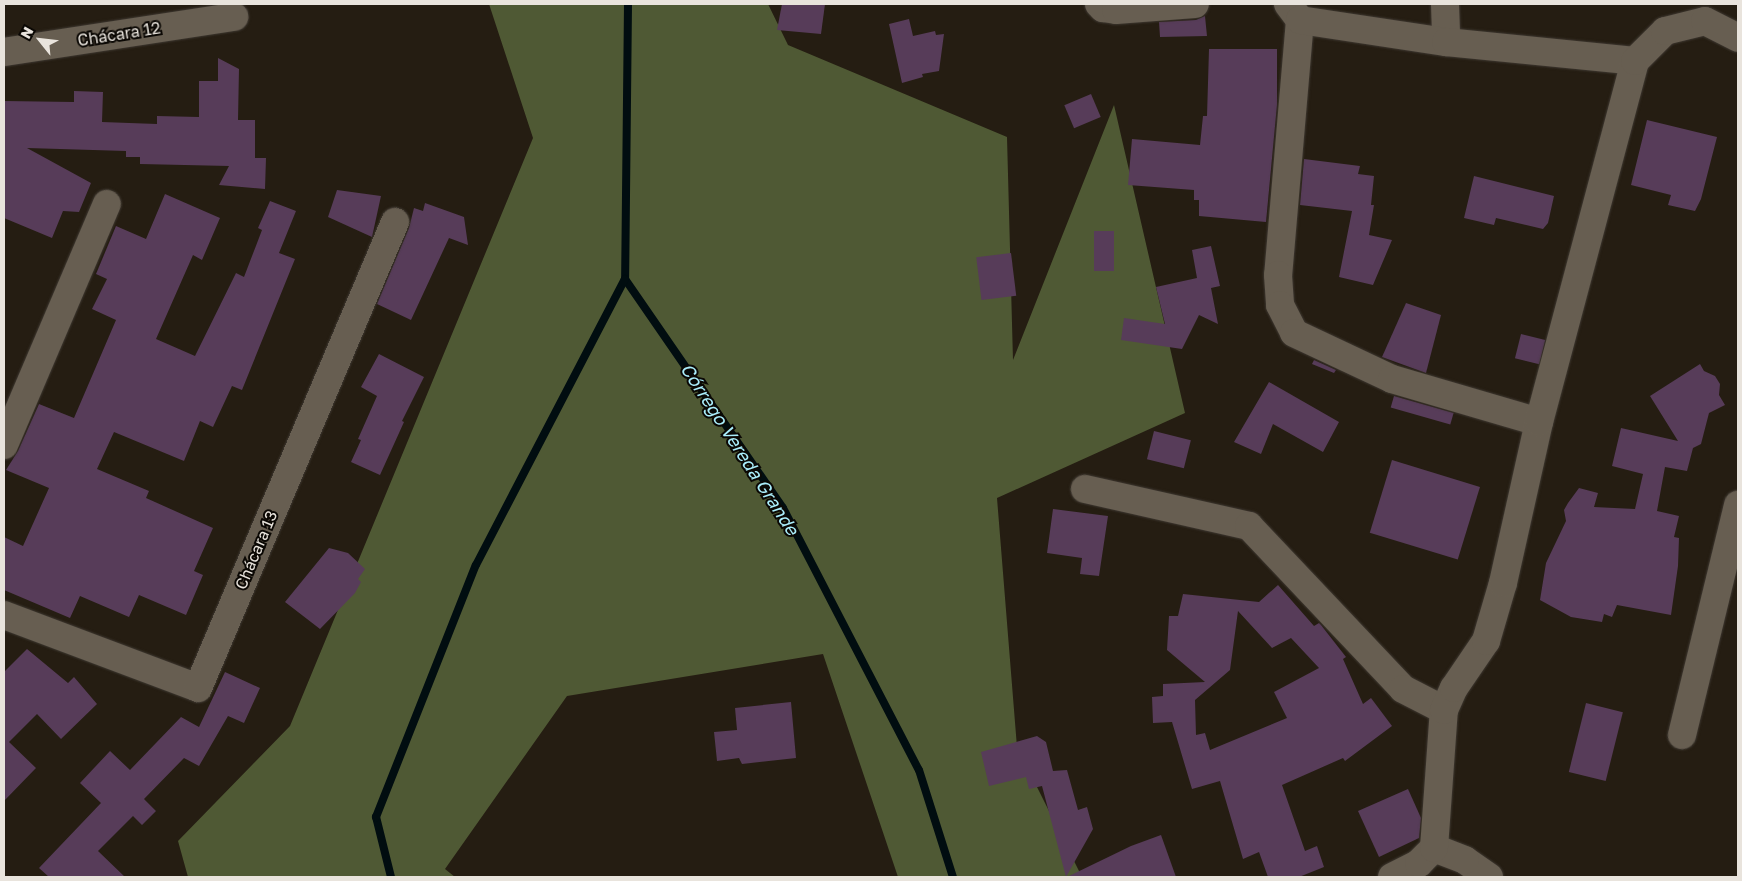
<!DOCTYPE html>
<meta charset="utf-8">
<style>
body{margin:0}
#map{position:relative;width:1742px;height:881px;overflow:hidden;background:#251d12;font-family:"Golos Text",sans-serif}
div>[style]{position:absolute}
.forest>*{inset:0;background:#4f5934}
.stream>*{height:8px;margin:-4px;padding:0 4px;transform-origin:4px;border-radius:4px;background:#010d10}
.building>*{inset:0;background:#573c59;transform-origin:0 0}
.roads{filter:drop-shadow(0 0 1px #3e3831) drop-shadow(0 0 1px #3e3831)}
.minor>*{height:28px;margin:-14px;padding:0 14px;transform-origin:14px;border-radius:14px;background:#675e51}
span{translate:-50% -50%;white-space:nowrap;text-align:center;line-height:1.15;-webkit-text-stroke:4px #0b0804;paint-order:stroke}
.street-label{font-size:16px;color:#e9e4dd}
.water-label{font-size:18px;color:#aaeefb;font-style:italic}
.frame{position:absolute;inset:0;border:5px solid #e9e4dd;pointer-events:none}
.north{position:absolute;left:15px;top:15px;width:50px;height:50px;-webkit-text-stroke:4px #0b0804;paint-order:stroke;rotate:299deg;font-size:14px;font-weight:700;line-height:20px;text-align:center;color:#e9e4dd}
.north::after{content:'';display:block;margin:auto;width:18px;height:22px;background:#e9e4dd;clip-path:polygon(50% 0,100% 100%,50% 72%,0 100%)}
</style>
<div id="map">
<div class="forest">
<i style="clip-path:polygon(489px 4px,768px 4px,788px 45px,1007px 137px,1013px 360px,1114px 105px,1185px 413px,997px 498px,1017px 747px,1082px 877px,898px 877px,823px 654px,567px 696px,445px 869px,455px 877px,188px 877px,178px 841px,290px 726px,533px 138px)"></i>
</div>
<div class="stream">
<i style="left:628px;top:4px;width:275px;rotate:90.6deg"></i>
<i style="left:625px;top:279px;width:278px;rotate:55.4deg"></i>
<i style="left:783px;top:508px;width:295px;rotate:62.6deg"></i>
<i style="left:919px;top:770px;width:112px;rotate:72.4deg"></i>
<i style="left:391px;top:877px;width:62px;rotate:-104deg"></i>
<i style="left:376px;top:817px;width:271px;rotate:-68.4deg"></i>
<i style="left:476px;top:565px;width:322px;rotate:-62.5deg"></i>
</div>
<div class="building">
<i style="clip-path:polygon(782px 4px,825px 4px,821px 34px,777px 30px)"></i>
<i style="clip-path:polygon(1205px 16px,1207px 36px,1160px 37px,1159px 22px,1196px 20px)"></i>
<i style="clip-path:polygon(909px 19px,913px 36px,935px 31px,936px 35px,944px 34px,939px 71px,922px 74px,923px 77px,902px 83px,889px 24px)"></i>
<i style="clip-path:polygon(1209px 49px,1277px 49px,1277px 105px,1266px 222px,1199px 216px,1199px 200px,1194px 200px,1194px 190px,1128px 185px,1132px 139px,1200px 145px,1203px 116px,1207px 116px)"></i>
<i style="clip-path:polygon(218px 58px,239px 69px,238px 120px,255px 120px,255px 158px,266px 158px,265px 189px,219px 185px,229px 166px,140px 164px,140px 157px,126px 157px,126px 151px,27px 148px,91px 183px,79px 212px,63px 211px,52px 238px,4px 218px,4px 101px,74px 102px,74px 91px,103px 92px,102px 122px,157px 124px,157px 116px,199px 117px,199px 81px,218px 81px)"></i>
<i style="left:1091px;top:94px;width:25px;height:29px;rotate:67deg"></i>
<i style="clip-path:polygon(1647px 120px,1717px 137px,1701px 199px,1695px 211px,1668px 205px,1671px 195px,1631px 185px)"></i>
<i style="clip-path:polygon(1304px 159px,1360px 166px,1358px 174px,1374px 176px,1371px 205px,1374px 205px,1369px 235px,1392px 240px,1373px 285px,1339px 277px,1352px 211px,1300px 205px)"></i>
<i style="clip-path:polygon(1474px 176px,1554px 196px,1548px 223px,1543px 229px,1496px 218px,1494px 225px,1464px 218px)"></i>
<i style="clip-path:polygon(337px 190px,381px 196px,372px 237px,328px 217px)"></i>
<i style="clip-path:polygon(165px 194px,220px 218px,202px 260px,193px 255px,156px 339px,195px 356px,236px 273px,244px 277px,262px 230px,258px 228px,270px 201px,296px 211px,279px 253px,295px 259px,242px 390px,232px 386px,213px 427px,200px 421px,184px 461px,114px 432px,97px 469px,149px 491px,146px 498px,213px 528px,194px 571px,203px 575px,186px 615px,139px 595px,129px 617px,80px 596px,70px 618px,4px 590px,4px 537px,23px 546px,49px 488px,6px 470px,18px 451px,39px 404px,74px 418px,116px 320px,92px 309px,107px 279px,96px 274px,116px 226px,146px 239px)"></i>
<i style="clip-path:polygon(425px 203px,464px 217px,468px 245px,449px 238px,411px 320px,377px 304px,409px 228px,414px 208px,423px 211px)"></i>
<i style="left:1094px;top:231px;width:20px;height:40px"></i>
<i style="clip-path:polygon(1211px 246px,1220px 286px,1211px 288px,1218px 324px,1199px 315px,1182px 349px,1121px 340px,1124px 318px,1165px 324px,1156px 287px,1197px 278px,1192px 250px)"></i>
<i style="left:1011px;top:253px;width:43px;height:35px;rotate:83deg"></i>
<i style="clip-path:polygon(1406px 303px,1441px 315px,1426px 373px,1382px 357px)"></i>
<i style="left:1521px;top:334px;width:25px;height:25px;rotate:14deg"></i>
<i style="clip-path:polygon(379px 354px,424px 377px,402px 421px,404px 422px,380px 475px,351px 462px,361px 440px,358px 439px,377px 396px,361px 387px)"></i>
<i style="clip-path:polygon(1314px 360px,1336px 370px,1334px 373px,1312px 364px)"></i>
<i style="clip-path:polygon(1700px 364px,1704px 371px,1715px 376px,1720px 384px,1719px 395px,1725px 405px,1709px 413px,1701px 444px,1693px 448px,1687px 471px,1665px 467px,1657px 511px,1679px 516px,1674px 537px,1679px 538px,1678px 566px,1671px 615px,1617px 605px,1612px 617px,1604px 614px,1602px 622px,1571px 617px,1540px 600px,1546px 563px,1566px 521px,1564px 510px,1568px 503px,1579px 488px,1598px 493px,1594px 507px,1635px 509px,1643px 474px,1612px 466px,1621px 428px,1678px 441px,1650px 396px)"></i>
<i style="clip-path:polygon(1269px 382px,1339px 422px,1323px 452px,1273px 424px,1261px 454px,1234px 442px)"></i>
<i style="left:1394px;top:396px;width:62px;height:12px;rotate:16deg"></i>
<i style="left:1154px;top:431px;width:38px;height:29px;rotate:14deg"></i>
<i style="left:1392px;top:460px;width:92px;height:76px;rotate:17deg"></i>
<i style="clip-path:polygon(1053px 509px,1108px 516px,1099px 576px,1080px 574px,1082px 558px,1047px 553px)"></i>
<i style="clip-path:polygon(329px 548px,348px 553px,365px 569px,358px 579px,361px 582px,355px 593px,320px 629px,285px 602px)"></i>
<i style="clip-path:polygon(evenodd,1278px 585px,1314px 626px,1319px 623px,1321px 625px,1346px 657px,1343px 659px,1363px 704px,1371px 698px,1392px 726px,1345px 761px,1343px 758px,1282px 785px,1305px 851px,1317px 846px,1324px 867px,1299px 877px,1268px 877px,1259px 852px,1243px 859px,1220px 781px,1192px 789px,1172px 722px,1153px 723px,1152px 697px,1163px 696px,1163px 684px,1205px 682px,1167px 650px,1169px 616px,1178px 616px,1183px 594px,1259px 602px,1278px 585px,1238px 611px,1272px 648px,1291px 638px,1319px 668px,1274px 692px,1287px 718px,1210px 750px,1205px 733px,1196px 735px,1195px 700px,1230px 670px,1238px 611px)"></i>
<i style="clip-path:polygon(27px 649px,68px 683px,74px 677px,97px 704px,61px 739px,37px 714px,9px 742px,36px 768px,4px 801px,4px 672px)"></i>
<i style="clip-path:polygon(225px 672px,260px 688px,244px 723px,228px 716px,199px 766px,184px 758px,144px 799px,156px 811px,142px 825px,133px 816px,98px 851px,125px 877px,49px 877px,39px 868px,101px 803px,80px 783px,110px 751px,130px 770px,181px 717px,199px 727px)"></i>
<i style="clip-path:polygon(791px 702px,796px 758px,742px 764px,739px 758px,717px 761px,714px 732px,737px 730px,735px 708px)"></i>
<i style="left:1586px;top:703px;width:38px;height:71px;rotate:14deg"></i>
<i style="clip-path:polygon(1037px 736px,1046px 742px,1053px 771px,1067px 770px,1078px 810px,1087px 807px,1093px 829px,1066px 877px,1042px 786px,1029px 789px,1026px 777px,989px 786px,981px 752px)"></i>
<i style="clip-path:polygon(1408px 789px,1421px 818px,1419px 838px,1379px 857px,1358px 811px)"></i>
<i style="clip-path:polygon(1161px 835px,1176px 877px,1067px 877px,1131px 846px)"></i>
</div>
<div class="roads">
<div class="minor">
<i style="left:1099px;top:4px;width:6px;rotate:45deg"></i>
<i style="left:1103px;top:8px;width:13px;rotate:9deg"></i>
<i style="left:1116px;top:10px;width:79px;rotate:-4.3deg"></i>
<i style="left:1288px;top:4px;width:20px;rotate:53deg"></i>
<i style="left:1300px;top:20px;width:256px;rotate:94.9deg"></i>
<i style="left:1278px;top:275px;width:30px;rotate:86deg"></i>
<i style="left:1280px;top:305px;width:31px;rotate:63deg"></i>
<i style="left:1294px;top:333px;width:108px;rotate:25.1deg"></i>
<i style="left:1392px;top:379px;width:153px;rotate:16.3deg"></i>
<i style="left:1445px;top:4px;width:38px;rotate:88deg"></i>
<i style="left:1300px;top:20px;width:148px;rotate:8.6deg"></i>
<i style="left:1446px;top:42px;width:190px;rotate:5.7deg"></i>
<i style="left:4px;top:52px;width:233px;rotate:-8.7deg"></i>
<i style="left:4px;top:445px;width:262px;rotate:-66.9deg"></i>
<i style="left:1085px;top:489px;width:168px;rotate:12.7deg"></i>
<i style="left:1249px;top:526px;width:224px;rotate:46.6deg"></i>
<i style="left:1403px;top:689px;width:46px;rotate:27.1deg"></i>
<i style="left:4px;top:615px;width:207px;rotate:20.6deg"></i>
<i style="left:198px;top:688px;width:506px;rotate:-67.08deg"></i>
<i style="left:1682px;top:735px;width:237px;rotate:-76.3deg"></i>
<i style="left:1392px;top:877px;width:30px;rotate:-27deg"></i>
<i style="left:1419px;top:863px;width:21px;rotate:-45deg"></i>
<i style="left:1489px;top:877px;width:29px;rotate:-145deg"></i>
<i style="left:1465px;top:860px;width:33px;rotate:-159deg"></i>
<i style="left:1434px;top:848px;width:138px;rotate:-85.9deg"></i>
<i style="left:1444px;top:710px;width:24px;rotate:-66deg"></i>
<i style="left:1454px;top:688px;width:57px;rotate:-55.8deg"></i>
<i style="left:1486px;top:641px;width:60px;rotate:-73.7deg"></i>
<i style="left:1503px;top:583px;width:165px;rotate:-77.4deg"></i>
<i style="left:1539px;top:422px;width:374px;rotate:-75.1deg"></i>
<i style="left:1635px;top:61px;width:42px;rotate:-45deg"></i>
<i style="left:1665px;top:31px;width:41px;rotate:-14deg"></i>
<i style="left:1705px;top:21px;width:37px;rotate:27deg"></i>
</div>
</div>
<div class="street-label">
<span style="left:119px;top:34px;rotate:-9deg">Chácara 12</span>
<span style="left:256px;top:550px;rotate:-67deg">Chácara 13</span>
</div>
<div class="water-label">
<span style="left:740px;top:449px;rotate:57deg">Córrego Vereda Grande</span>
</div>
<div class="frame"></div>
<div class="north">N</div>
</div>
